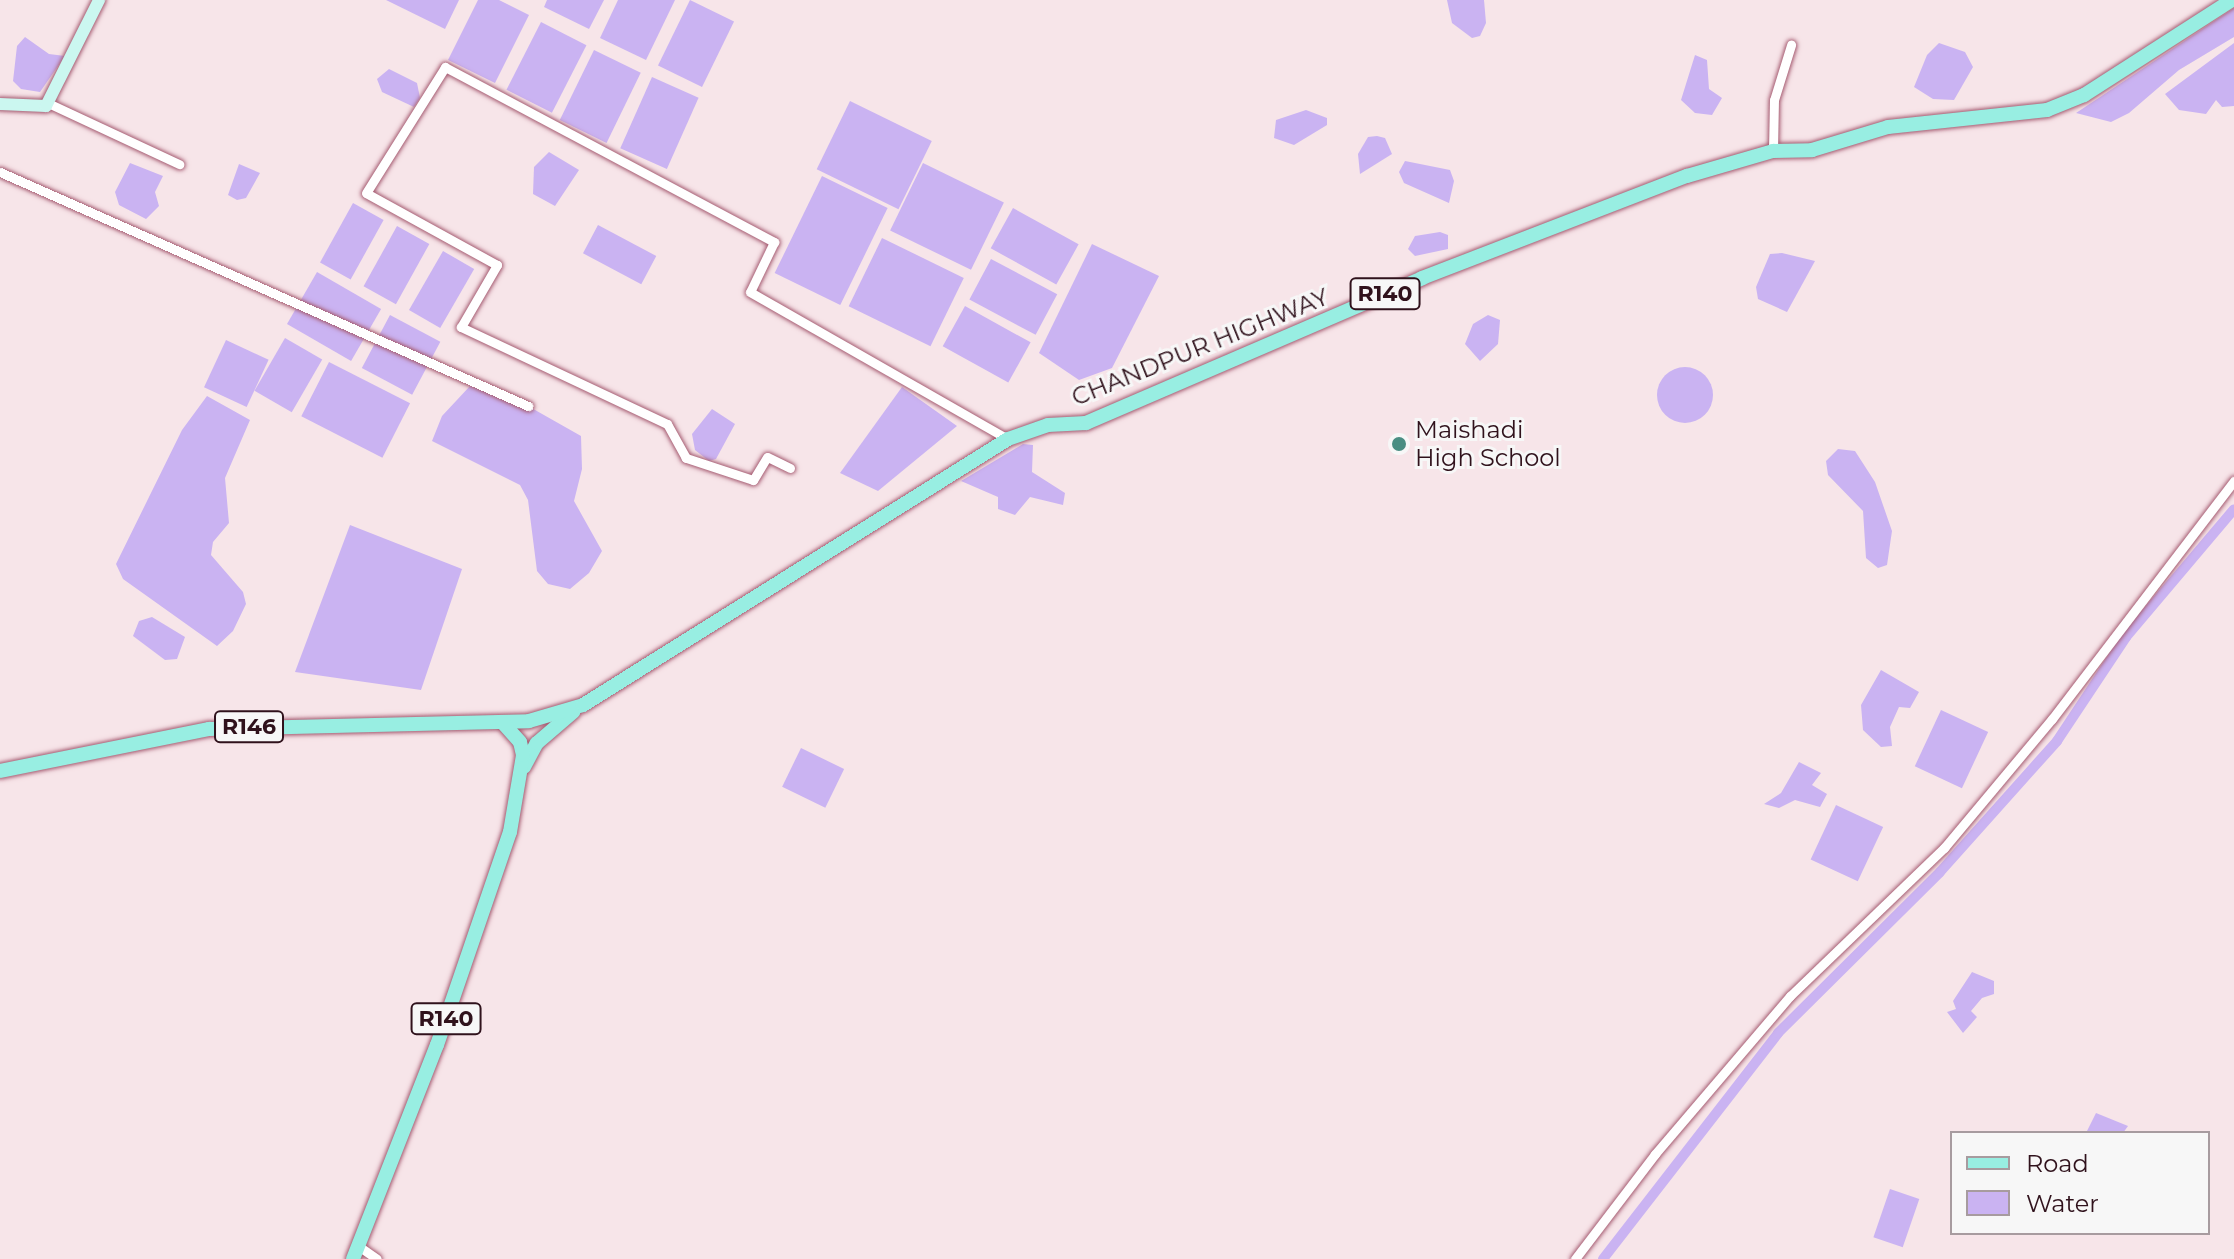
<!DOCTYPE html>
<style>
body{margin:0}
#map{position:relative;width:2234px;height:1259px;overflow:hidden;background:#f7e5e9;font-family:Montserrat,sans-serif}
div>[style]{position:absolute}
.water>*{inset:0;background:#cab3f2;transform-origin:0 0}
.round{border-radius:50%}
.canal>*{height:10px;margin:-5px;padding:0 5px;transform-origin:5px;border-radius:5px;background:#cab3f2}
.roads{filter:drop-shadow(0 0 2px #a55b71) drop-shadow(0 0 2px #a55b71)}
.street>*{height:9px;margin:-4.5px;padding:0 4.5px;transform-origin:4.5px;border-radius:4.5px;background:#fff}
.secondary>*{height:12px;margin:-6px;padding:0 6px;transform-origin:6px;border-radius:6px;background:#cbf7f0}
.primary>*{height:14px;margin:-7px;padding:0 7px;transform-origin:7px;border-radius:7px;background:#98eee2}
.dots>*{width:22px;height:22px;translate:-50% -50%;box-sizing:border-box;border:4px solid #f7f7f7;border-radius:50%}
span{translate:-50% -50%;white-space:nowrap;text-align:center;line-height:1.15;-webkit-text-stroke:6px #f7f7f7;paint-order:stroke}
.shield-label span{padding:2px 6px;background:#f7f7f7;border:2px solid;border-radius:6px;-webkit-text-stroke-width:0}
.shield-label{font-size:22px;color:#30121c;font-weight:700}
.street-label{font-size:24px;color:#30121c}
.poi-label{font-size:24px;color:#30121c}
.left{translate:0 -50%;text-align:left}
.legend{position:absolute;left:1950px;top:1131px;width:260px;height:104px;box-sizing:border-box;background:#f7f7f7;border:2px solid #a79b9f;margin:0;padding:10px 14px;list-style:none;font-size:24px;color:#30121c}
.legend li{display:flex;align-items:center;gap:16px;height:40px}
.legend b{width:40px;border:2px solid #a79b9f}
</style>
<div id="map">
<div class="water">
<i style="clip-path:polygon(386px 0,459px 0,445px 29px)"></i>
<i style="clip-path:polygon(478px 0,499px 0,529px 15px,495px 83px,448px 60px)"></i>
<i style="clip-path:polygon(547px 0,604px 0,589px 29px,544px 7px)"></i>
<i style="clip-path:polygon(618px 0,675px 0,646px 60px,600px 38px)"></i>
<i style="left:690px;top:0;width:49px;height:73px;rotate:26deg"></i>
<i style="clip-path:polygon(1447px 0,1484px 0,1486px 23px,1480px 36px,1472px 38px,1452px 23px)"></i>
<i style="clip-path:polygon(2234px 8px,2234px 37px,2179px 70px,2129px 113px,2111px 122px,2076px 113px)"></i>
<i style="left:541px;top:22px;width:51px;height:76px;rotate:27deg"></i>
<i style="clip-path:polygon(25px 37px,49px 54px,65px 56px,40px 92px,21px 89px,13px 81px,17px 46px)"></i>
<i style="clip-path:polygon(1939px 43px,1965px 52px,1973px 67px,1954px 100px,1933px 99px,1914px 87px,1927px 55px)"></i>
<i style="clip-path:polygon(2234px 43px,2234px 106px,2222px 107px,2216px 100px,2206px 114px,2179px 110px,2165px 94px)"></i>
<i style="left:594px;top:50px;width:52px;height:78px;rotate:26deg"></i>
<i style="clip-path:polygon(1695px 55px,1707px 60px,1709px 89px,1722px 98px,1712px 115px,1695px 113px,1681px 100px)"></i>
<i style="clip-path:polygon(389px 69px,417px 83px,420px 98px,414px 107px,382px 92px,377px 79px)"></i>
<i style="left:652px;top:77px;width:51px;height:78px;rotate:24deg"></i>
<i style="left:850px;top:101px;width:91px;height:76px;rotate:26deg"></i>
<i style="clip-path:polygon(1306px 110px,1327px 118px,1327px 125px,1294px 145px,1274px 138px,1276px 120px)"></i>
<i style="clip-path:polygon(1377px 136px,1385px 138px,1392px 154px,1360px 174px,1358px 154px,1368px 137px)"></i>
<i style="clip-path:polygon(549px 152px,579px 170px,555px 206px,533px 194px,534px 167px)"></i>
<i style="clip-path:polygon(1405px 161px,1450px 170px,1454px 181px,1449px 203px,1404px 183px,1399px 172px)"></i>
<i style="clip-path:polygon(130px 163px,163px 176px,155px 192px,159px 206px,146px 219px,119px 205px,115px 192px)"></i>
<i style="left:923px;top:163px;width:90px;height:75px;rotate:26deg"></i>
<i style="clip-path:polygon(239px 164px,260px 173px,246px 198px,237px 200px,228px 195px)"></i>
<i style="left:822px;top:176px;width:73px;height:108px;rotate:26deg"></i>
<i style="left:353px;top:203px;width:35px;height:68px;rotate:29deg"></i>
<i style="left:1013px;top:208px;width:75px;height:46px;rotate:29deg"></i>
<i style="left:598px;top:225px;width:66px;height:32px;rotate:28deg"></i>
<i style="left:397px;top:226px;width:37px;height:69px;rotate:29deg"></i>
<i style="clip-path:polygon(1440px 232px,1448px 235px,1448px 249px,1415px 256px,1408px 249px,1415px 236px)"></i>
<i style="left:882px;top:238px;width:91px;height:76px;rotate:26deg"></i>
<i style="clip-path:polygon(1092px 244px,1159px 276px,1112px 368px,1079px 380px,1039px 353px)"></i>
<i style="left:443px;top:251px;width:36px;height:68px;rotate:30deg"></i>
<i style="clip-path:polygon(1782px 253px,1815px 261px,1787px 312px,1758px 299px,1756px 287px,1770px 254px)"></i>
<i style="left:991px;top:259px;width:75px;height:46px;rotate:28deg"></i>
<i style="left:317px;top:272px;width:74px;height:60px;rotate:30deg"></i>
<i style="left:965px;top:306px;width:75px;height:46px;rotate:29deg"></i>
<i style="left:390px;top:315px;width:57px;height:60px;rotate:28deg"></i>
<i style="clip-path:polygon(1488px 315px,1500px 320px,1498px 344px,1480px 361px,1465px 344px,1473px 324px)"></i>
<i style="left:285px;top:338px;width:43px;height:61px;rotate:30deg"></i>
<i style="left:226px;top:340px;width:47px;height:52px;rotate:25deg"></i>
<i style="left:329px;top:362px;width:91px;height:61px;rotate:27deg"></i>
<i class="round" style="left:1657px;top:367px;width:56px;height:56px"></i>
<i style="clip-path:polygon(470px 386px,528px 406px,581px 436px,582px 469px,574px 501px,602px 551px,589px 573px,570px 589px,548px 584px,537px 571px,528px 500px,520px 485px,432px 441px,442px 416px)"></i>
<i style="clip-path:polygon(902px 387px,957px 426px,878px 491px,840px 473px)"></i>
<i style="clip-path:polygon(207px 396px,250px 420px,225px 478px,229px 523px,213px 542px,211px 555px,243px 592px,246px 604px,233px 631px,217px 646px,123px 579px,116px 564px,182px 430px)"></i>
<i style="clip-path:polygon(712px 409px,735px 424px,716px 459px,709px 461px,695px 450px,692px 434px)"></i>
<i style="clip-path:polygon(1023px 444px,1033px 445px,1032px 472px,1065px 493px,1063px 505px,1030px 497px,1015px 515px,998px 509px,998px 497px,961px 481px)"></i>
<i style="clip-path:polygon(1838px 449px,1855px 451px,1875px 482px,1892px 531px,1887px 565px,1878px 568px,1866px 558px,1863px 511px,1828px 475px,1826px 461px)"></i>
<i style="clip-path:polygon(350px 525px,462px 569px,421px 690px,295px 672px)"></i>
<i style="clip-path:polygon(152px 617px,185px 637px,177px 659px,165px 660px,133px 636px,139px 621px)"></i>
<i style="clip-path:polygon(1881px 670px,1919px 692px,1910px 708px,1899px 707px,1890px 727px,1892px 746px,1881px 747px,1863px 730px,1861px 705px)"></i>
<i style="left:1941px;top:710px;width:52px;height:62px;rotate:25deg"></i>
<i style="left:801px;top:748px;width:48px;height:43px;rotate:26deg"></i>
<i style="clip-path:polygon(1799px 762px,1821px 773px,1812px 785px,1827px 794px,1820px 807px,1795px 800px,1779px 808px,1764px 804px,1781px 793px)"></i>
<i style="left:1836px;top:805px;width:52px;height:60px;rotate:25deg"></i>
<i style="clip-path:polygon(1972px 972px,1994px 981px,1994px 994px,1982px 998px,1971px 1011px,1977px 1017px,1963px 1033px,1947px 1012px,1956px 1009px,1953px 1001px)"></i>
<i style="clip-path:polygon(2096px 1113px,2128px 1126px,2123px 1133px,2086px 1133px)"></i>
<i style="left:1890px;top:1189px;width:31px;height:51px;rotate:19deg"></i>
</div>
<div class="canal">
<i style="left:1603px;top:1259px;width:286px;rotate:-52.2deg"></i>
<i style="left:1778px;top:1033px;width:228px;rotate:-44.8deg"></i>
<i style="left:1940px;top:872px;width:176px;rotate:-48.2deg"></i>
<i style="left:2057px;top:741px;width:125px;rotate:-56.4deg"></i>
<i style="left:2126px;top:637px;width:167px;rotate:-49.8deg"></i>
</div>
<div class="roads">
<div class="street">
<i style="left:48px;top:103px;width:145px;rotate:25deg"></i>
<i style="left:1773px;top:151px;width:51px;rotate:-88.9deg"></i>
<i style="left:1774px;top:100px;width:58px;rotate:-72.8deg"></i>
<i style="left:0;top:172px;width:578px;rotate:23.9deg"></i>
<i style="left:790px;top:468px;width:25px;rotate:-154deg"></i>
<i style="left:767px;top:457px;width:27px;rotate:121deg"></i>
<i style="left:753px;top:480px;width:71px;rotate:-161.8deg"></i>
<i style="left:686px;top:458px;width:39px;rotate:-119deg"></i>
<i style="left:667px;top:424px;width:228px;rotate:-154.8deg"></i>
<i style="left:461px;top:327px;width:72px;rotate:-59.9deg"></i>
<i style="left:497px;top:265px;width:149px;rotate:-151.2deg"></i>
<i style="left:366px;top:193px;width:149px;rotate:-57.9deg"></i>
<i style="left:445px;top:67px;width:373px;rotate:28deg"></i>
<i style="left:774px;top:242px;width:55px;rotate:115.6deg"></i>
<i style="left:750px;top:292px;width:297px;rotate:29.7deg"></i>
<i style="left:357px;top:1245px;width:24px;rotate:35deg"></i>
<i style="left:1575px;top:1259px;width:132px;rotate:-52.7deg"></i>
<i style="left:1655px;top:1154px;width:208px;rotate:-49.5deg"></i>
<i style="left:1790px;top:996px;width:214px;rotate:-43.9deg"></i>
<i style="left:1944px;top:848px;width:168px;rotate:-50.1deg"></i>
<i style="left:2052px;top:719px;width:300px;rotate:-52.6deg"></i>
</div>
<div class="secondary">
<i style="left:0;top:104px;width:46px;rotate:2.5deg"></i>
<i style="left:46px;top:106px;width:119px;rotate:-63.4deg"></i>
</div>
<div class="primary">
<i style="left:524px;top:767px;width:27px;rotate:-62deg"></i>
<i style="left:537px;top:743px;width:48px;rotate:-40.7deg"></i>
<i style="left:0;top:771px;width:213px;rotate:-11.4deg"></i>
<i style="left:209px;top:729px;width:320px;rotate:-1.4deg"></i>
<i style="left:529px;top:721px;width:56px;rotate:-16.5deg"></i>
<i style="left:583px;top:705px;width:501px;rotate:-32.04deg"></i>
<i style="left:1008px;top:439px;width:42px;rotate:-19.3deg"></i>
<i style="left:1048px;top:425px;width:38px;rotate:-3deg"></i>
<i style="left:1086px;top:423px;width:366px;rotate:-23.3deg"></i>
<i style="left:1422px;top:278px;width:284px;rotate:-21.1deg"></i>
<i style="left:1687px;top:176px;width:90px;rotate:-16.2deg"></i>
<i style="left:1773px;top:151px;width:39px;rotate:-1deg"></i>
<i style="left:1812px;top:150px;width:79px;rotate:-16.8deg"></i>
<i style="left:1888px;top:127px;width:160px;rotate:-6.1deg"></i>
<i style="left:2047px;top:110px;width:40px;rotate:-22deg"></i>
<i style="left:2084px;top:95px;width:176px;rotate:-32.7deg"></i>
<i style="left:353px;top:1259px;width:230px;rotate:-68.6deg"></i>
<i style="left:437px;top:1045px;width:225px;rotate:-71.1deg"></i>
<i style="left:510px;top:832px;width:78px;rotate:-80.4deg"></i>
<i style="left:523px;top:755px;width:13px;rotate:-103deg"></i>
<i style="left:520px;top:742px;width:27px;rotate:-132deg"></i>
</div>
</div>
<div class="dots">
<i style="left:1399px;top:444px;background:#498d82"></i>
</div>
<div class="shield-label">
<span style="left:1385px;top:294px">R140</span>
<span style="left:249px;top:727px">R146</span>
<span style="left:446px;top:1019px">R140</span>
</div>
<div class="street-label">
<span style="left:1200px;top:347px;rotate:-22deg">CHANDPUR HIGHWAY</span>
</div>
<div class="poi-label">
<span class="left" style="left:1415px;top:444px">Maishadi<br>High School</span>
</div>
<ul class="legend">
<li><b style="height:10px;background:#98eee2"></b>Road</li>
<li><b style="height:22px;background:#cab3f2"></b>Water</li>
</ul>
</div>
